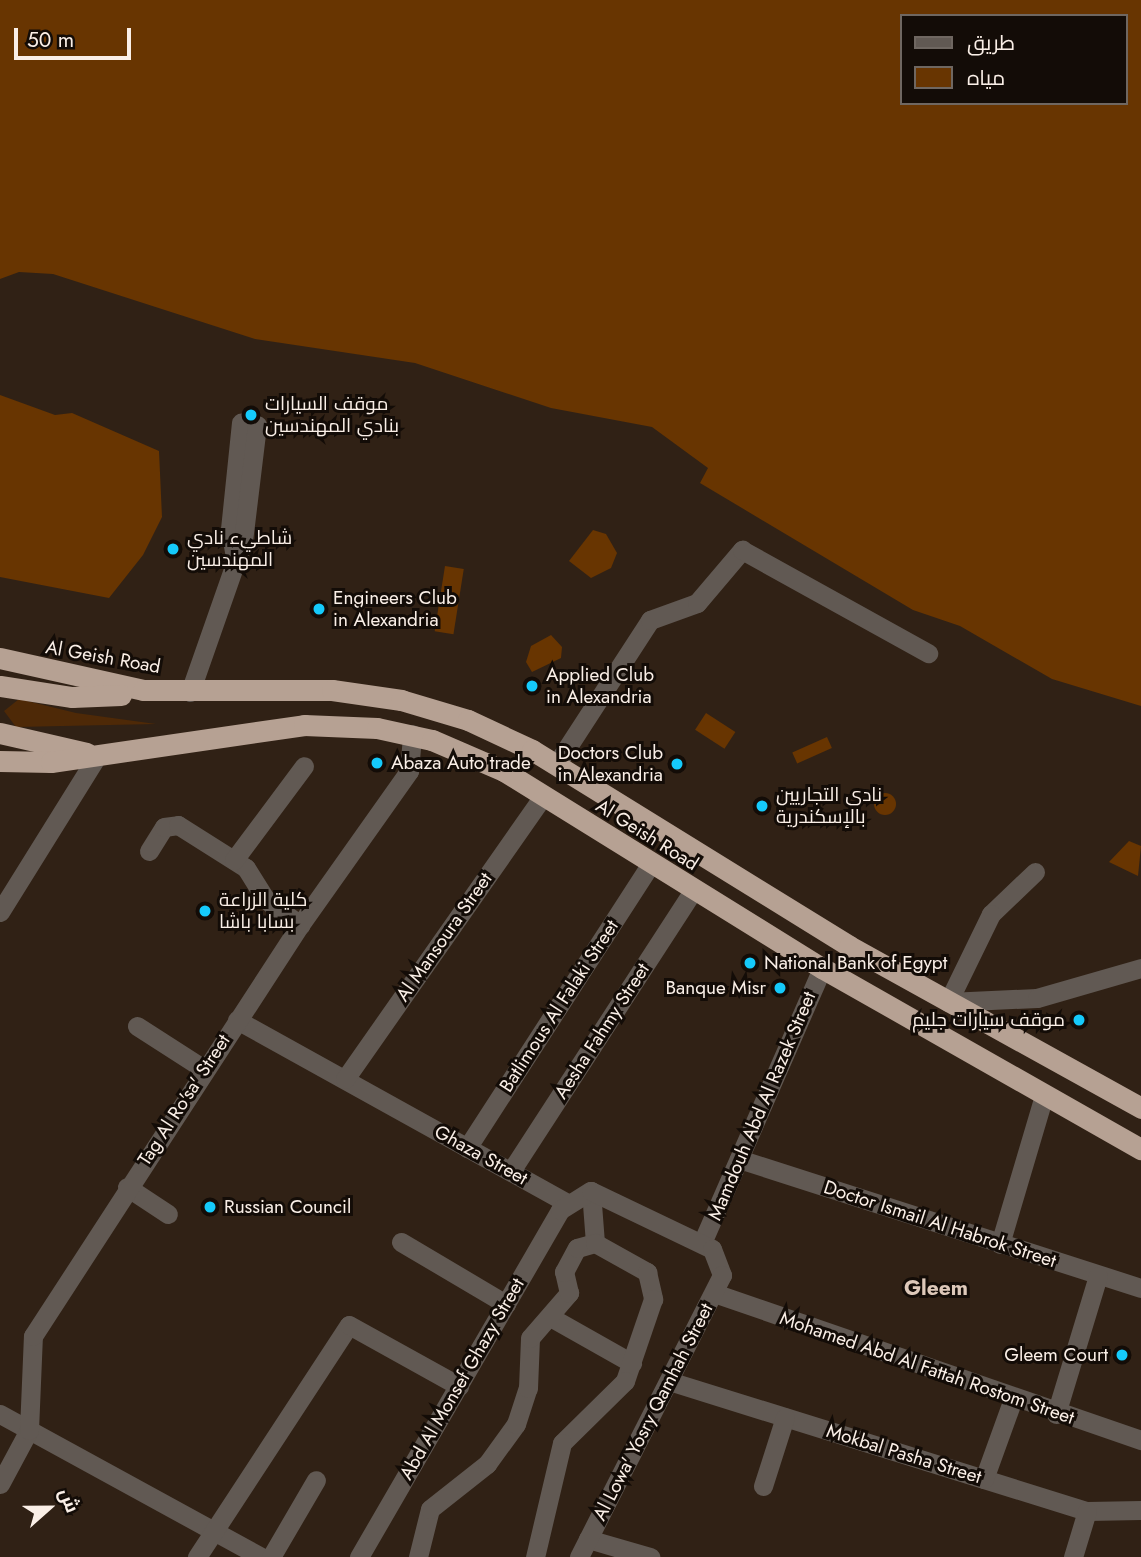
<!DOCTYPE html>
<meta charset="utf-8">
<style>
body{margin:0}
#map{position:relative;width:1141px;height:1557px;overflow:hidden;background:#302115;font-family:Jost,Cairo,sans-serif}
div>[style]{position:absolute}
.green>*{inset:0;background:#4e2907}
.water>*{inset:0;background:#683501;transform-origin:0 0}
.round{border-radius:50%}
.minor>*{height:19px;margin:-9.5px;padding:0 9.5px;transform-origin:9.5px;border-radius:9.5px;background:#615953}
.highway>*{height:21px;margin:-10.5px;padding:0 10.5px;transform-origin:10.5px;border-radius:10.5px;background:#b6a193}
.dots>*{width:19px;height:19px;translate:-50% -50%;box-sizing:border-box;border:4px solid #130c07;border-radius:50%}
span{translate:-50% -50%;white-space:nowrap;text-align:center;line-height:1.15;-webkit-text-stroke:6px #130c07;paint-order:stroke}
.poi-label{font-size:19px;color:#faefe7}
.left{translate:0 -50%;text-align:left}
.right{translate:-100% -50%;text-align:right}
.street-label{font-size:19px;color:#faefe7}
.neighbourhood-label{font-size:21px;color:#ddc8b9;font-weight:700}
.legend{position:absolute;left:900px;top:14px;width:228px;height:91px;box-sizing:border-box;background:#130c07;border:2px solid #6f6761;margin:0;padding:9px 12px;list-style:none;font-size:21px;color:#faefe7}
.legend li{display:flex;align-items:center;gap:14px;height:35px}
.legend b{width:35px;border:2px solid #6f6761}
.north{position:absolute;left:14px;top:1473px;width:70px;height:70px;-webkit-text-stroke:5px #130c07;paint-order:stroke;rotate:69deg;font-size:19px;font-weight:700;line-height:28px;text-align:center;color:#faefe7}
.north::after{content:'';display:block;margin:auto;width:24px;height:32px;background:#faefe7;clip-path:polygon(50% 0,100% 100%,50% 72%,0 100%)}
.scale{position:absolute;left:14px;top:28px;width:117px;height:32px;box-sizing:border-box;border:4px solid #faefe7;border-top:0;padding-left:9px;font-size:21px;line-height:24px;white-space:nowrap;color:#faefe7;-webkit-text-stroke:5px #130c07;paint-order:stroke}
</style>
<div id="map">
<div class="green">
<i style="clip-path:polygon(19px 699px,76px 713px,156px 724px,16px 727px,4px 711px)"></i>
</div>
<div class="water">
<i style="clip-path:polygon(evenodd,0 0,1141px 0,1141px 706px,1052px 679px,960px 626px,913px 610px,700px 483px,708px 468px,652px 427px,551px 408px,415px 363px,255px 339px,53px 274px,19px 272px,0 279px,0 0,901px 16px,1125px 16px,1125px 103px,901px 103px,901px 16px)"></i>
<i style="clip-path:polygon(0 395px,55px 415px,72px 413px,159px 451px,162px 517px,143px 555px,109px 598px,0 577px)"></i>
<i style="clip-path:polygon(593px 530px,606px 534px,617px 553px,611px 568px,591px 578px,569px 561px)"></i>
<i style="left:445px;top:566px;width:19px;height:66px;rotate:9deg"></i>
<i style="clip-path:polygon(551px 635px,562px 647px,561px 658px,532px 672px,526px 662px,531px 646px)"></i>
<i style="left:706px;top:713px;width:35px;height:20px;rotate:33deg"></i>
<i style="left:827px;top:737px;width:12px;height:38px;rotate:66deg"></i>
<i class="round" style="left:874px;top:793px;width:22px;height:22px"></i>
<i style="clip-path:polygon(1129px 841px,1141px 846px,1138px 876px,1109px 862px)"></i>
</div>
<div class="minor">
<i style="left:235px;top:557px;width:28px;rotate:-100deg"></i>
<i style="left:230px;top:529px;width:107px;rotate:-84.1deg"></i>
<i style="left:190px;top:692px;width:160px;rotate:-70.7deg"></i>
<i style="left:243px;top:541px;width:117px;rotate:-83.1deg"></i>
<i style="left:556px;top:765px;width:173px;rotate:-57deg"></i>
<i style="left:650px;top:620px;width:50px;rotate:-19.9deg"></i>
<i style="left:697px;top:603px;width:70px;rotate:-49.7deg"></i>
<i style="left:742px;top:550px;width:213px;rotate:29deg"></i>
<i style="left:149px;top:851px;width:28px;rotate:-58deg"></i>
<i style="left:164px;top:827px;width:14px;rotate:-8deg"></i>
<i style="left:178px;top:825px;width:80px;rotate:32.3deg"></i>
<i style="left:246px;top:868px;width:36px;rotate:58deg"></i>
<i style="left:265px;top:899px;width:44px;rotate:36.6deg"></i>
<i style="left:234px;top:860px;width:117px;rotate:-53.3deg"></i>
<i style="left:1035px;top:872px;width:61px;rotate:136.3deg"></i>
<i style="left:991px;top:914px;width:98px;rotate:116deg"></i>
<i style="left:948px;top:1002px;width:89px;rotate:-2.6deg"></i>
<i style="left:1037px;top:998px;width:108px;rotate:-16.1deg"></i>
<i style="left:0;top:912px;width:184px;rotate:-58.1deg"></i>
<i style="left:237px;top:1020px;width:376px;rotate:29deg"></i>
<i style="left:137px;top:1026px;width:80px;rotate:32.7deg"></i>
<i style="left:345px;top:1079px;width:345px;rotate:-55deg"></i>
<i style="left:467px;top:1148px;width:338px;rotate:-57.1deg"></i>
<i style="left:739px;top:1159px;width:422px;rotate:17.8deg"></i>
<i style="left:511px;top:1171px;width:334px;rotate:-57deg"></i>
<i style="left:127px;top:1187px;width:49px;rotate:33.4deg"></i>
<i style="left:591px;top:1191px;width:52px;rotate:85.6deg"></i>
<i style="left:401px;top:1242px;width:122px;rotate:30.6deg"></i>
<i style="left:702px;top:1243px;width:300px;rotate:-66.4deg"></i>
<i style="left:1000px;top:1244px;width:155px;rotate:-73.5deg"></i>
<i style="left:714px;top:1293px;width:452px;rotate:19deg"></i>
<i style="left:552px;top:1318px;width:92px;rotate:29.4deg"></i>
<i style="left:669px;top:1381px;width:438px;rotate:17.3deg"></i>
<i style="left:1087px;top:1511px;width:54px;rotate:-1.1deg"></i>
<i style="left:0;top:1414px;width:298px;rotate:28.7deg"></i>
<i style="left:1056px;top:1414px;width:144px;rotate:-73.1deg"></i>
<i style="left:984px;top:1479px;width:85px;rotate:-70.1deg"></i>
<i style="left:0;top:1484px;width:61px;rotate:-61.8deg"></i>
<i style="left:29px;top:1430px;width:94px;rotate:-87.6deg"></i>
<i style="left:33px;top:1336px;width:490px;rotate:-57deg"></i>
<i style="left:300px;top:925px;width:189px;rotate:-54.7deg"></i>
<i style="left:409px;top:771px;width:37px;rotate:-85deg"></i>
<i style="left:763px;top:1486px;width:72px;rotate:-72.3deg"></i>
<i style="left:588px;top:1539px;width:65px;rotate:16.2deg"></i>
<i style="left:197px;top:1557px;width:277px;rotate:-56.8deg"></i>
<i style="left:349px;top:1325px;width:126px;rotate:29deg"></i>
<i style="left:271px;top:1557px;width:89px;rotate:-59.7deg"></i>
<i style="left:359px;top:1557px;width:401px;rotate:-59.9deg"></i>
<i style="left:560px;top:1210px;width:36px;rotate:-32deg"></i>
<i style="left:591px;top:1191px;width:134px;rotate:25.6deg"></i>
<i style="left:712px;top:1249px;width:28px;rotate:69deg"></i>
<i style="left:722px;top:1275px;width:316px;rotate:116.9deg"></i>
<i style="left:418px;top:1557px;width:49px;rotate:-76deg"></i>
<i style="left:430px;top:1509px;width:73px;rotate:-38.3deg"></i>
<i style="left:487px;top:1464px;width:49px;rotate:-54.1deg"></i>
<i style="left:516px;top:1424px;width:38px;rotate:-72deg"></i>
<i style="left:528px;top:1388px;width:50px;rotate:-87.7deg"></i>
<i style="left:530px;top:1338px;width:60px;rotate:-49.1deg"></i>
<i style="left:569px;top:1293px;width:22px;rotate:-103deg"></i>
<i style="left:564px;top:1272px;width:27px;rotate:-62deg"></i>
<i style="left:577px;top:1248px;width:19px;rotate:-16deg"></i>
<i style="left:595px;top:1243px;width:60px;rotate:29.1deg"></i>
<i style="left:647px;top:1272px;width:28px;rotate:77deg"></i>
<i style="left:653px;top:1299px;width:87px;rotate:108.9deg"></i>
<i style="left:625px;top:1381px;width:88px;rotate:135.5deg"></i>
<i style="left:562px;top:1443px;width:117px;rotate:103.3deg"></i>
<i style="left:1073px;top:1557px;width:48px;rotate:-73.1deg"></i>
</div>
<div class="highway">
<i style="left:0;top:658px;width:147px;rotate:12.6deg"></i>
<i style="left:143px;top:690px;width:189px"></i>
<i style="left:332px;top:690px;width:70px;rotate:8.2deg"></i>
<i style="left:401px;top:700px;width:70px;rotate:16.6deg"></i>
<i style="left:468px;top:720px;width:71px;rotate:25.1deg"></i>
<i style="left:532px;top:750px;width:373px;rotate:31.7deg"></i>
<i style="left:849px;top:946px;width:334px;rotate:29deg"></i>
<i style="left:0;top:686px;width:73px;rotate:8.7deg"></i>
<i style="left:72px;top:697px;width:49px;rotate:-2.3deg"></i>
<i style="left:0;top:733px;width:89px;rotate:12.9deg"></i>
<i style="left:0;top:761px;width:51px;rotate:1.1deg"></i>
<i style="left:51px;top:762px;width:256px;rotate:-8.3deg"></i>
<i style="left:304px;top:725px;width:73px;rotate:2.4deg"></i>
<i style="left:377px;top:728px;width:56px;rotate:12.3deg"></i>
<i style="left:432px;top:740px;width:78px;rotate:23.3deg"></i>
<i style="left:504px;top:771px;width:374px;rotate:31.8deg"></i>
<i style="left:822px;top:968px;width:367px;rotate:29.6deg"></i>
</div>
<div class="dots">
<i style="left:251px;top:415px;background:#15cafb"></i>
<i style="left:173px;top:549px;background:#15cafb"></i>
<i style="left:319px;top:609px;background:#15cafb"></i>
<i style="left:532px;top:686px;background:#15cafb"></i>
<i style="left:377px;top:763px;background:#15cafb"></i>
<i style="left:677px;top:764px;background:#15cafb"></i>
<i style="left:762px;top:806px;background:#15cafb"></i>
<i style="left:205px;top:911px;background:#15cafb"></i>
<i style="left:750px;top:963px;background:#15cafb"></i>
<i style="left:780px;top:988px;background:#15cafb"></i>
<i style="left:1079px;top:1020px;background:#15cafb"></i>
<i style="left:210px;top:1207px;background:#15cafb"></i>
<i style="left:1122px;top:1355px;background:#15cafb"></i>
</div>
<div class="poi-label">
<span class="left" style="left:265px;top:415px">موقف السيارات<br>بنادي المهندسين</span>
<span class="left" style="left:187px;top:549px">شاطيء نادي<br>المهندسين</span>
<span class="left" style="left:333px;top:609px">Engineers Club<br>in Alexandria</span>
<span class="left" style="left:546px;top:686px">Applied Club<br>in Alexandria</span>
<span class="right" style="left:663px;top:764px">Doctors Club<br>in Alexandria</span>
<span class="left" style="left:391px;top:763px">Abaza Auto trade</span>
<span class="left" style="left:776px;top:806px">نادي التجاريين<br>بالإسكندرية</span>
<span class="left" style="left:219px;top:911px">كلية الزراعة<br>بسابا باشا</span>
<span class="left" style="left:764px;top:963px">National Bank of Egypt</span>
<span class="right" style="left:766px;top:988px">Banque Misr</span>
<span class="right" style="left:1065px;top:1020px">موقف سيارات جليم</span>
<span class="left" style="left:224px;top:1207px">Russian Council</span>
<span class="right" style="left:1108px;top:1355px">Gleem Court</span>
</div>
<div class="street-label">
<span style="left:103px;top:657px;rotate:10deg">Al Geish Road</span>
<span style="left:647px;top:835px;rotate:32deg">Al Geish Road</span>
<span style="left:444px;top:937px;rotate:-55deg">Al Mansoura Street</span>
<span style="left:559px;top:1006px;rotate:-57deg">Batlimous Al Falaki Street</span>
<span style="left:602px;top:1031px;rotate:-57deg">Aesha Fahmy Street</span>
<span style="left:184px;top:1100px;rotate:-57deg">Tag Al Ro'sa' Street</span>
<span style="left:762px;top:1106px;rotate:-67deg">Mamdouh Abd Al Razek Street</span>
<span style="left:481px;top:1155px;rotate:29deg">Ghaza Street</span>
<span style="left:940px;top:1224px;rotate:18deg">Doctor Ismail Al Habrok Street</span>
<span style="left:927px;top:1368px;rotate:19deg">Mohamed Abd Al Fattah Rostom Street</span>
<span style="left:462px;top:1379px;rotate:-60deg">Abd Al Monsef Ghazy Street</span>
<span style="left:653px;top:1412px;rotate:-63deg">Al Lowa' Yosry Qamhah Street</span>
<span style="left:904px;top:1454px;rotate:17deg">Mokbal Pasha Street</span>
</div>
<div class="neighbourhood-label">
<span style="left:936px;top:1288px">Gleem</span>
</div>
<ul class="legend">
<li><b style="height:9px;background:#615953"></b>طريق</li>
<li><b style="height:19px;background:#683501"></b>مياه</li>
</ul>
<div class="north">ش</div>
<div class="scale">50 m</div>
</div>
